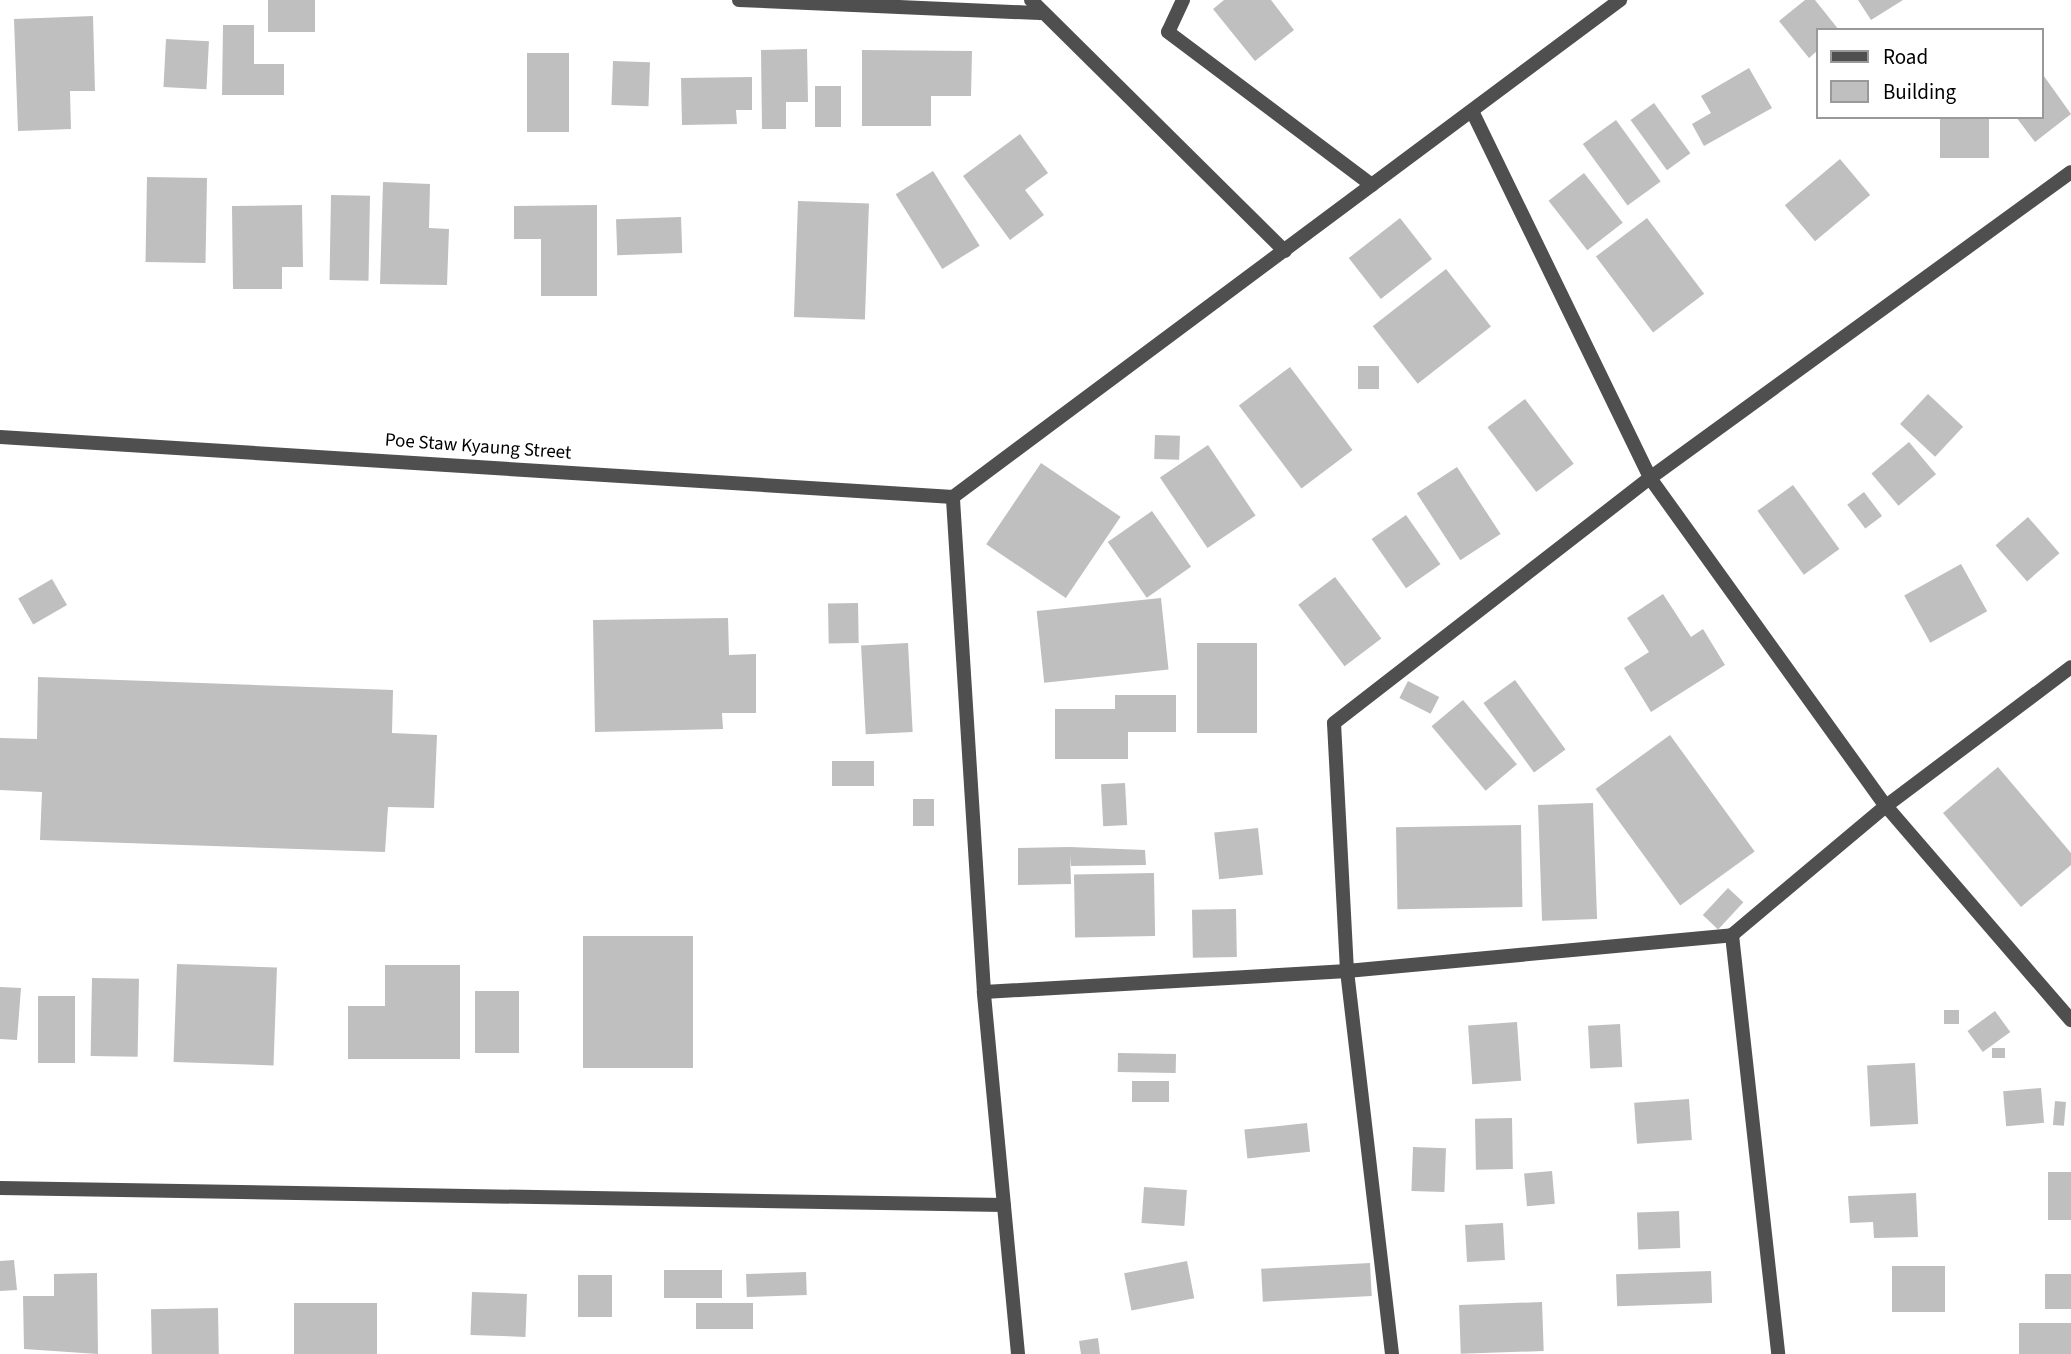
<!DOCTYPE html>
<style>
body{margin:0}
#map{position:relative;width:2071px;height:1354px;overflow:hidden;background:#fff;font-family:"Source Sans 3",sans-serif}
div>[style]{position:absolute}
.building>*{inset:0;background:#bfbfbf;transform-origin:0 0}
.street>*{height:14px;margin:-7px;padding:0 7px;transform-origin:7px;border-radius:7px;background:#4f4f4f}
span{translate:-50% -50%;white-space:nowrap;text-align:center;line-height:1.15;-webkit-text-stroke:5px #fff;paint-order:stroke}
.street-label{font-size:19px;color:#000}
.legend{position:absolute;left:1816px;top:28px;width:228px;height:91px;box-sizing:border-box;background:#fff;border:2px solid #999;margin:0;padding:9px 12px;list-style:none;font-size:21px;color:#000}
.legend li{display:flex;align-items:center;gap:14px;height:35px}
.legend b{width:35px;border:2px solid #999}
</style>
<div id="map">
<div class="building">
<i style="left:268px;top:0;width:47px;height:32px"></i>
<i style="clip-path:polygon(1224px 0,1271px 0,1294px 30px,1255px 61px,1213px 9px)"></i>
<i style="clip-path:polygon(1805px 0,1815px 0,1839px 30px,1817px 30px,1817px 51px,1809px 58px,1779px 21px)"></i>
<i style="clip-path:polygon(1858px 0,1903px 0,1871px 20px)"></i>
<i style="clip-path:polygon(93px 16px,95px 91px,70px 91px,71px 129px,18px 131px,14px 19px)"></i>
<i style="clip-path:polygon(223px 25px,254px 25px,254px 64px,284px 64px,284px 95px,222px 95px)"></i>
<i style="left:166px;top:39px;width:43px;height:48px;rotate:3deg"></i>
<i style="clip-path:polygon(807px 49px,808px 102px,786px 102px,786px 129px,762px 129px,761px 50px)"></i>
<i style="clip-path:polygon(862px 50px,972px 51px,971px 96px,931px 96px,931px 126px,862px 126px)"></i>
<i style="left:527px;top:53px;width:42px;height:79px"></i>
<i style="left:613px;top:61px;width:37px;height:44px;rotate:2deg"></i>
<i style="clip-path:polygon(1749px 68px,1772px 108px,1704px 146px,1692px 124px,1711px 113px,1701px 96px)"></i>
<i style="clip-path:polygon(2041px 72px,2071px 114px,2035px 142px,2016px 117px,2041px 117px)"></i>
<i style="clip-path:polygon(752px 77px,752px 110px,736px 110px,737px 124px,682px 125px,681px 78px)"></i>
<i style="left:815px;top:86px;width:26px;height:41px"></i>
<i style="left:1654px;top:103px;width:62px;height:29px;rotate:54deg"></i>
<i style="left:1940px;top:117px;width:49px;height:41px"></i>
<i style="left:1616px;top:120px;width:76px;height:41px;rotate:54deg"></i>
<i style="clip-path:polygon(1020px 134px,1048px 173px,1025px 190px,1044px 215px,1010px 240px,963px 176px)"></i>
<i style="left:1840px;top:159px;width:47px;height:72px;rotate:50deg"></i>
<i style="left:933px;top:171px;width:88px;height:44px;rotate:58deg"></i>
<i style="left:1584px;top:173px;width:63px;height:45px;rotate:52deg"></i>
<i style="left:147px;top:177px;width:60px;height:85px;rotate:1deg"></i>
<i style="clip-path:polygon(383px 182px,430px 184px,429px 228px,449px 229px,447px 285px,380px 284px)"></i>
<i style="left:331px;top:195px;width:39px;height:85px;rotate:1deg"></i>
<i style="left:798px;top:201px;width:71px;height:116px;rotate:2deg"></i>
<i style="clip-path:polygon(302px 205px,303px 267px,282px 267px,282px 289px,233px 289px,232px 206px)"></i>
<i style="clip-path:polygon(597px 205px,597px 296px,541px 296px,541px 239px,514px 239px,514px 206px)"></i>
<i style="left:681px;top:217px;width:36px;height:65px;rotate:88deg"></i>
<i style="left:1400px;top:218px;width:52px;height:65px;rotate:52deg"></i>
<i style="left:1647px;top:218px;width:95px;height:64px;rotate:53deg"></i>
<i style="left:1446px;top:269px;width:73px;height:93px;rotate:52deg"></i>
<i style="left:1358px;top:366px;width:21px;height:23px"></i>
<i style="left:1290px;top:367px;width:104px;height:64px;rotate:53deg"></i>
<i style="left:1928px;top:394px;width:48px;height:41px;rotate:43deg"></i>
<i style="left:1525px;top:399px;width:81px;height:47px;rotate:53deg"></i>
<i style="left:1155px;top:435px;width:25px;height:24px;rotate:2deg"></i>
<i style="left:1909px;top:442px;width:42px;height:49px;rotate:50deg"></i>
<i style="left:1208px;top:445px;width:85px;height:58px;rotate:56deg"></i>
<i style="left:1041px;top:463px;width:96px;height:98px;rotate:34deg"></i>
<i style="left:1457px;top:467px;width:80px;height:48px;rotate:57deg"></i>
<i style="left:1793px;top:485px;width:79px;height:44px;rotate:54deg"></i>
<i style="left:1864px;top:492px;width:30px;height:21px;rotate:53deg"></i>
<i style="left:1152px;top:511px;width:68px;height:54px;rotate:55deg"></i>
<i style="left:1406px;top:515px;width:60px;height:42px;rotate:55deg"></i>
<i style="left:2028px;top:517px;width:48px;height:43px;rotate:49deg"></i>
<i style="left:1961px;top:564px;width:54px;height:65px;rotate:61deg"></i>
<i style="left:1335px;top:577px;width:77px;height:46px;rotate:53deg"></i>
<i style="left:52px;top:579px;width:30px;height:39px;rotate:60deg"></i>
<i style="clip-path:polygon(1663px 594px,1691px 637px,1703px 629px,1725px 665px,1651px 712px,1624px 668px,1649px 652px,1627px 618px)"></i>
<i style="left:1161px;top:598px;width:72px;height:125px;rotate:84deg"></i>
<i style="left:858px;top:603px;width:40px;height:30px;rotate:89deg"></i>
<i style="clip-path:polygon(728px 618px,729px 655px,756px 654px,756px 713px,722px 713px,723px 729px,595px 732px,593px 620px)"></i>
<i style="left:908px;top:643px;width:89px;height:47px;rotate:87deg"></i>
<i style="left:1197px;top:643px;width:60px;height:90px"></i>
<i style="clip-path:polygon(38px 677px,393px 690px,392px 733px,437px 735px,434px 808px,388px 807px,385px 852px,40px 840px,42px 792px,0 790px,0 738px,37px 739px)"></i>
<i style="left:1515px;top:680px;width:86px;height:39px;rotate:54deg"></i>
<i style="left:1408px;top:681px;width:35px;height:19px;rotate:27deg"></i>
<i style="clip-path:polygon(1115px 695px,1176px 695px,1176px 732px,1128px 732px,1128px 759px,1055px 759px,1055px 709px,1115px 709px)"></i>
<i style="left:1463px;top:700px;width:84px;height:41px;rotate:50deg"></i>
<i style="left:1670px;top:735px;width:144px;height:92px;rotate:54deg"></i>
<i style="left:874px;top:761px;width:25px;height:42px;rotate:90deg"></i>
<i style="clip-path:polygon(1998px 767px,2071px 853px,2071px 865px,2021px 907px,1943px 813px)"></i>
<i style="left:1125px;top:783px;width:42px;height:24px;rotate:87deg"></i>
<i style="left:913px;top:799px;width:21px;height:27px"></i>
<i style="left:1593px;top:803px;width:116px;height:55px;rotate:88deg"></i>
<i style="left:1521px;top:825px;width:82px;height:125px;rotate:89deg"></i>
<i style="left:1258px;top:828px;width:47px;height:44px;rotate:84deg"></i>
<i style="clip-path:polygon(1070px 847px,1145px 850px,1146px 865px,1071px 866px,1070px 855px,1071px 884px,1018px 885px,1018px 848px)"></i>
<i style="left:1154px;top:873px;width:63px;height:80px;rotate:89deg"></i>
<i style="left:1728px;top:888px;width:21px;height:37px;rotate:43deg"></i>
<i style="left:1236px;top:909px;width:48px;height:44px;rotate:89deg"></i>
<i style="left:583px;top:936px;width:110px;height:132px"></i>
<i style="left:177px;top:964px;width:100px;height:98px;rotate:2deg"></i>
<i style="clip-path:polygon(385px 965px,460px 965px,460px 1059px,348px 1059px,348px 1006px,385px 1006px)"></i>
<i style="left:92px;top:978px;width:47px;height:78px;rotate:1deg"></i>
<i style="clip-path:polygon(0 987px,21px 988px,17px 1040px,0 1039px)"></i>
<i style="left:475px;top:991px;width:44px;height:62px"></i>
<i style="left:38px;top:996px;width:37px;height:67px"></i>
<i style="left:1944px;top:1010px;width:15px;height:14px"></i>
<i style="left:1995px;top:1011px;width:26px;height:34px;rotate:54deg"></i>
<i style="left:1517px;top:1022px;width:59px;height:49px;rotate:86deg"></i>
<i style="left:1620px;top:1024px;width:43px;height:32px;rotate:87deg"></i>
<i style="left:1992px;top:1048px;width:13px;height:10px"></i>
<i style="left:1118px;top:1053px;width:58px;height:19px;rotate:1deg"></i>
<i style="left:1915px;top:1063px;width:61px;height:48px;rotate:87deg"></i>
<i style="left:1169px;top:1081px;width:21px;height:37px;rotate:90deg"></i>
<i style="left:2041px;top:1088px;width:35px;height:38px;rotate:85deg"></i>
<i style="left:1689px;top:1099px;width:41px;height:55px;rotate:86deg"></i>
<i style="left:2055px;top:1101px;width:11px;height:24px;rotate:5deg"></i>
<i style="left:1512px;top:1118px;width:51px;height:37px;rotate:89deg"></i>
<i style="left:1307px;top:1123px;width:29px;height:63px;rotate:84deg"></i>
<i style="left:1413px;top:1147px;width:33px;height:44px;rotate:2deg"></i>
<i style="left:1552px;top:1171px;width:33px;height:28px;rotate:85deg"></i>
<i style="left:2071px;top:1172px;width:48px;height:23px;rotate:90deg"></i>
<i style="left:1144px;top:1187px;width:43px;height:36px;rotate:4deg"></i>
<i style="clip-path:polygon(1916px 1193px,1918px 1237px,1874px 1238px,1873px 1222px,1850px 1223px,1848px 1196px)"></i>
<i style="left:1679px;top:1211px;width:37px;height:42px;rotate:88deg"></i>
<i style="left:1503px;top:1223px;width:37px;height:38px;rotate:87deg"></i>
<i style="clip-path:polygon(14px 1260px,17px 1290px,0 1291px,0 1261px)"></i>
<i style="left:1187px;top:1261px;width:38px;height:64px;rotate:79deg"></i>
<i style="left:1370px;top:1263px;width:33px;height:109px;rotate:87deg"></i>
<i style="left:1892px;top:1266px;width:53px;height:46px"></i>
<i style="left:664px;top:1270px;width:58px;height:28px"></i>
<i style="left:1711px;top:1271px;width:32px;height:95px;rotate:88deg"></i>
<i style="left:806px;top:1272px;width:23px;height:60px;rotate:88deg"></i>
<i style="clip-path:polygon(97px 1273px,98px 1354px,24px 1349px,23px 1296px,54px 1296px,54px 1274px)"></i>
<i style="left:2071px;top:1274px;width:35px;height:26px;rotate:90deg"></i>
<i style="left:578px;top:1275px;width:34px;height:42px"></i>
<i style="left:472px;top:1292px;width:55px;height:43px;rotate:2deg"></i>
<i style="left:1542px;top:1302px;width:49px;height:83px;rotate:88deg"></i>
<i style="left:294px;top:1303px;width:83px;height:51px"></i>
<i style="left:696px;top:1303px;width:57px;height:26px"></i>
<i style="left:218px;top:1308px;width:46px;height:67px;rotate:89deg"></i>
<i style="left:2019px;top:1323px;width:52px;height:31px"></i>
<i style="clip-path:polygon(1098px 1338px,1100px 1354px,1081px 1354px,1079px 1341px)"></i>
</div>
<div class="street">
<i style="left:739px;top:0;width:301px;rotate:2.5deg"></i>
<i style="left:1031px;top:0;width:357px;rotate:44.7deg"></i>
<i style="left:1183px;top:0;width:35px;rotate:115deg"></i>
<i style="left:1168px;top:32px;width:255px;rotate:36.9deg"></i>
<i style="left:1472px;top:111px;width:408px;rotate:64.1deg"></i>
<i style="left:1650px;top:478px;width:404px;rotate:54.3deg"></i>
<i style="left:1886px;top:806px;width:283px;rotate:49.2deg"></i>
<i style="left:0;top:437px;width:955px;rotate:3.6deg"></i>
<i style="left:1732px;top:935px;width:422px;rotate:83.7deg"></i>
<i style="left:984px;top:992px;width:364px;rotate:-3.3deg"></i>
<i style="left:1347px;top:971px;width:387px;rotate:-5.3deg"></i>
<i style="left:1732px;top:935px;width:201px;rotate:-40deg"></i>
<i style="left:1886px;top:806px;width:231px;rotate:-36.9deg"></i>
<i style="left:0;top:1188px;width:1004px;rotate:0.97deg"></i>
<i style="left:1018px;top:1354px;width:364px;rotate:-95.4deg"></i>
<i style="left:984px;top:992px;width:496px;rotate:-93.6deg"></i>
<i style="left:953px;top:497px;width:832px;rotate:-36.69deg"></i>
<i style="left:1392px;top:1354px;width:386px;rotate:-96.7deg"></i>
<i style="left:1347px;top:971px;width:248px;rotate:-93deg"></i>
<i style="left:1334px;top:723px;width:400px;rotate:-37.8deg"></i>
<i style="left:1650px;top:478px;width:520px;rotate:-36.01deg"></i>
</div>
<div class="street-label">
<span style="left:478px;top:447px;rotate:4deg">Poe Staw Kyaung Street</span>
</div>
<ul class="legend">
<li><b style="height:9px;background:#4f4f4f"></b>Road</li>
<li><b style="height:19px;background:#bfbfbf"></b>Building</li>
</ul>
</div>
